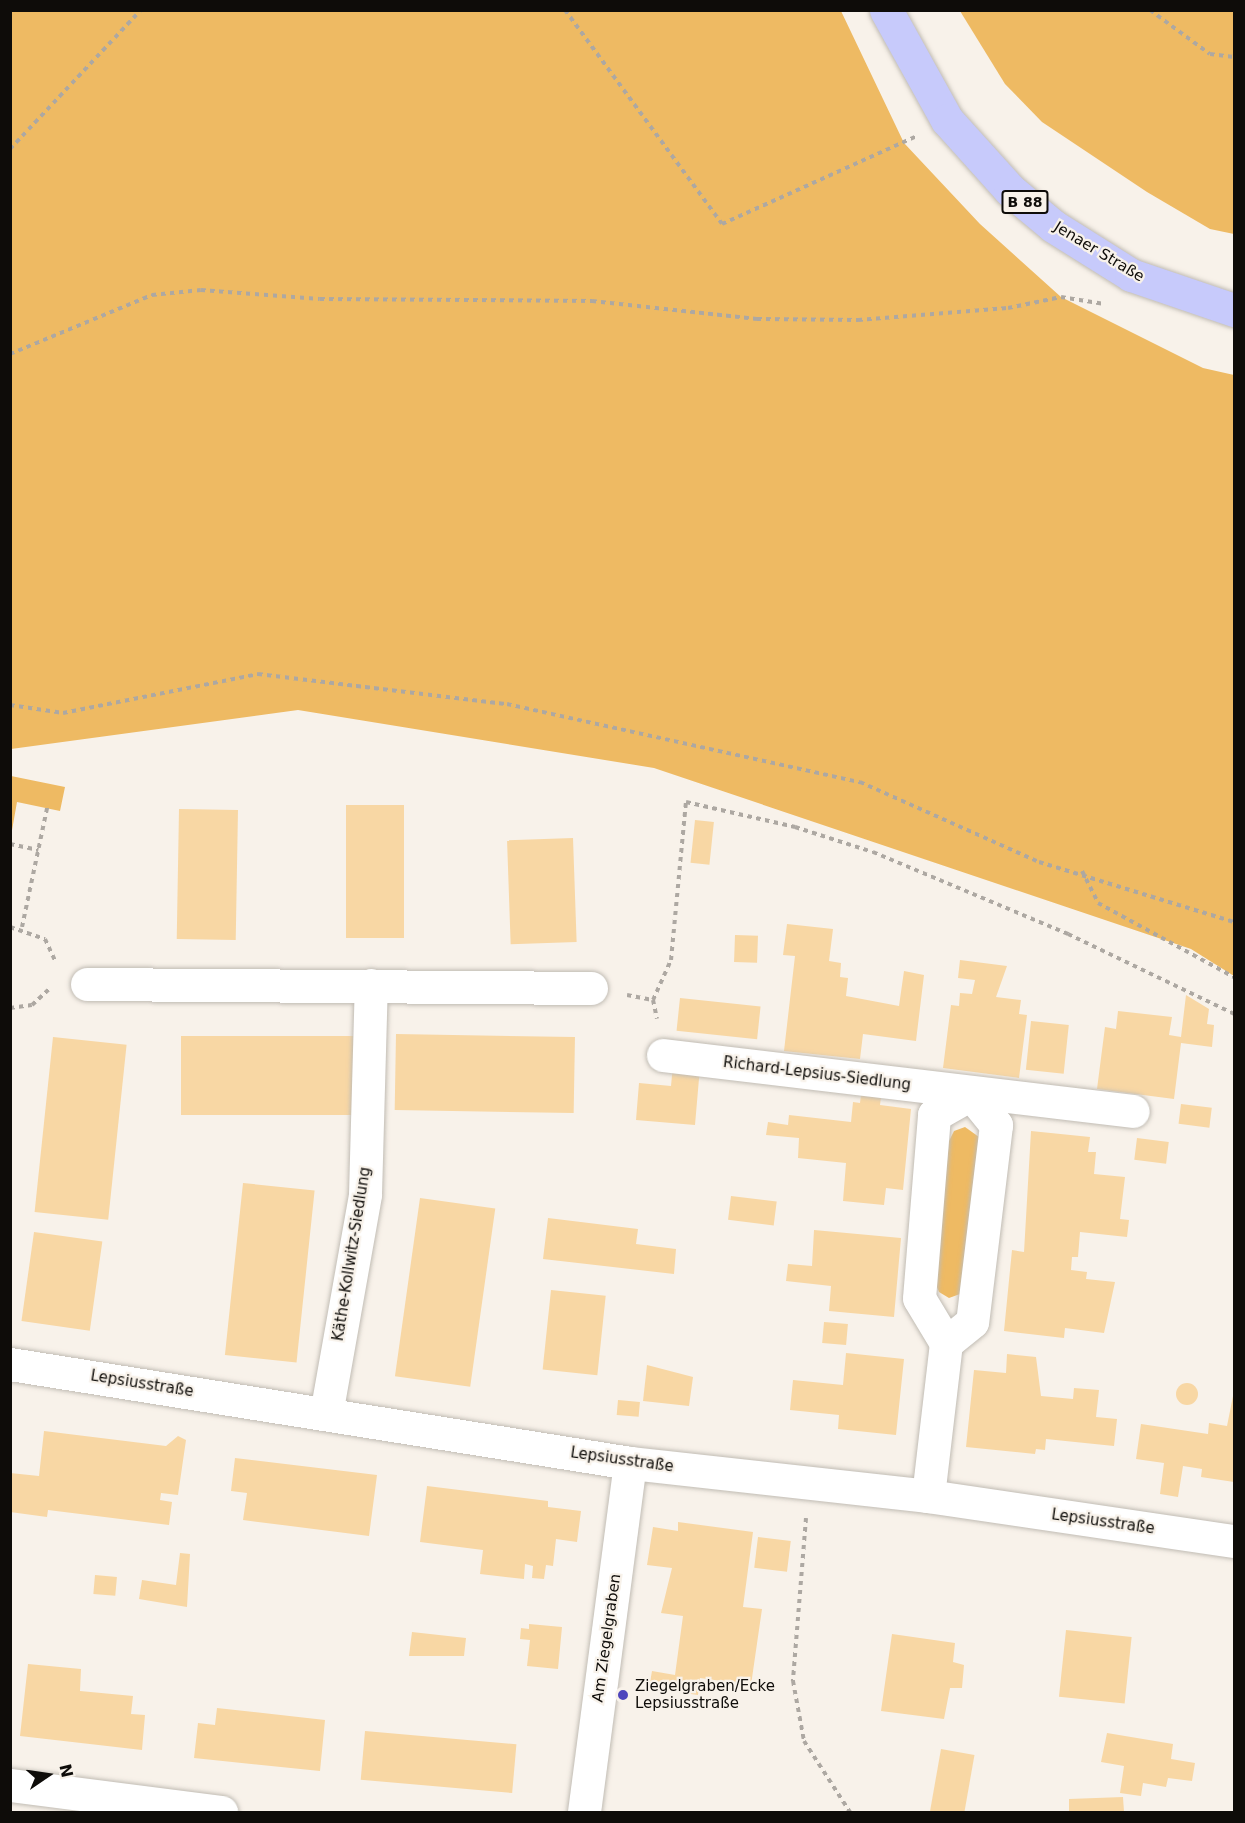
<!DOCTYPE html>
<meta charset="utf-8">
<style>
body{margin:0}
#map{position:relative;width:1245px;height:1823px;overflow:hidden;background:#f8f2ea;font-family:"DejaVu Sans",sans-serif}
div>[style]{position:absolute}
.green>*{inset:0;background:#eeba63}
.building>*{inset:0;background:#f8d7a4;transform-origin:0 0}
.round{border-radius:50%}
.path>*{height:4px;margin-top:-2px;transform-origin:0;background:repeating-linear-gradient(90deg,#ada8a2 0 4.5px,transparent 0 9px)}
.roads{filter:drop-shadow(0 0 2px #c1bcb4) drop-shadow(0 0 2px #c1bcb4)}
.minor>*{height:33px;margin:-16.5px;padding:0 16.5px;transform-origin:16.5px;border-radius:16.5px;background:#fff}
.major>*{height:33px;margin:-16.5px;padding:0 16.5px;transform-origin:16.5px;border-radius:16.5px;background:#c7cafb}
.dots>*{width:16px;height:16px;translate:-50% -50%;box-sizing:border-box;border:3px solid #f8f2ea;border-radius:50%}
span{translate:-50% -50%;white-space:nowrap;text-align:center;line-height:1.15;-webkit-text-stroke:4.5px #f8f2ea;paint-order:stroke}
.shield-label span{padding:2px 4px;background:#f8f2ea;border:2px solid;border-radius:4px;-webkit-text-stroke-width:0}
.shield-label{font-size:14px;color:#0e0c09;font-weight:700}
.street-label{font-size:15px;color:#0e0c09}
.poi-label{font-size:15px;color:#0e0c09}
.left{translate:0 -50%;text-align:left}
.frame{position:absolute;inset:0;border:12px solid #0e0c09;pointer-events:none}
.north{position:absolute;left:18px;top:1745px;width:60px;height:60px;-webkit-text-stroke:4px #f8f2ea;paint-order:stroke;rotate:77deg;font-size:16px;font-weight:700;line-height:24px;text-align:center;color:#0e0c09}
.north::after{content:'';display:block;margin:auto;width:21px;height:27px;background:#0e0c09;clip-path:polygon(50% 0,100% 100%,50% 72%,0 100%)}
</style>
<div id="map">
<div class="green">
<i style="clip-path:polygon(10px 11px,841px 11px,904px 143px,980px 224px,1061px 297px,1203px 368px,1234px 375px,1234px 976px,1191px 949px,654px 768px,298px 710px,11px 749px)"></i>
<i style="clip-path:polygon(960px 11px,1234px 11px,1234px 234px,1210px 229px,1147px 192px,1042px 122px,1005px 84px)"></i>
<i style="clip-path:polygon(11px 776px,65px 787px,60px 811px,17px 802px,11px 836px)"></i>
<i style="clip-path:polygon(965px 1127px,979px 1137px,960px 1294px,949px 1298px,939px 1292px,935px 1282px,949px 1141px,954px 1131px)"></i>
</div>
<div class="building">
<i style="left:404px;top:805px;width:133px;height:58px;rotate:90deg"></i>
<i style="left:179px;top:809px;width:59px;height:130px;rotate:1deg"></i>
<i style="left:695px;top:820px;width:19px;height:43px;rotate:6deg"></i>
<i style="left:573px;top:838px;width:104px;height:66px;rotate:88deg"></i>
<i style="clip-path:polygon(787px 924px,833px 929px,829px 961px,841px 963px,840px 977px,848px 978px,846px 996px,899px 1006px,904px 971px,924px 975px,916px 1041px,863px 1034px,860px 1059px,784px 1051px,795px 956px,783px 955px)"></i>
<i style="left:735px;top:935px;width:23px;height:27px;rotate:2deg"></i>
<i style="clip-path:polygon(960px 960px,1007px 966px,996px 997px,1021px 1000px,1019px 1014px,1027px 1015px,1019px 1078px,943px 1068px,951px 1005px,959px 1006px,960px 993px,972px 994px,975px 980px,958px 978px)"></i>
<i style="clip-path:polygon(1186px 995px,1209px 1009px,1207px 1024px,1214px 1025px,1212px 1047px,1181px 1043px,1174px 1099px,1097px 1089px,1105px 1027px,1116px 1029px,1118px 1011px,1172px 1017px,1169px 1035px,1181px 1037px)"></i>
<i style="left:680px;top:998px;width:81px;height:33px;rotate:6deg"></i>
<i style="left:1031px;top:1021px;width:38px;height:49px;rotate:6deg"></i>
<i style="left:396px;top:1034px;width:179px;height:76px;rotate:1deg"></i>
<i style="left:181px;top:1036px;width:177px;height:79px"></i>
<i style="left:53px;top:1037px;width:74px;height:176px;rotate:6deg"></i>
<i style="clip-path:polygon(673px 1065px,700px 1067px,695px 1125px,636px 1120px,639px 1083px,671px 1086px)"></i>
<i style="clip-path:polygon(862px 1087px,882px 1089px,880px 1105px,911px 1109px,903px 1190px,886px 1188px,884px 1205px,843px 1201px,846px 1163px,798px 1158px,799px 1138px,766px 1135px,768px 1122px,788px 1125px,789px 1115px,851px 1122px,853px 1102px,860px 1103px)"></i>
<i style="left:1181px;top:1104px;width:31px;height:20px;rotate:7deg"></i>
<i style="clip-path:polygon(1031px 1131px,1090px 1137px,1088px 1152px,1096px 1152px,1094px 1174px,1125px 1177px,1120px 1219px,1129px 1220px,1127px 1237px,1080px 1232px,1078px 1257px,1072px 1257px,1071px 1270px,1087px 1272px,1086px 1279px,1115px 1282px,1104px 1333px,1065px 1328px,1064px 1338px,1004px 1331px,1012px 1250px,1024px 1252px)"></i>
<i style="left:1137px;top:1138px;width:32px;height:22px;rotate:7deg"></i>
<i style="left:243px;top:1183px;width:72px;height:173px;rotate:6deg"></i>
<i style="left:731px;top:1196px;width:46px;height:24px;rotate:7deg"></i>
<i style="left:420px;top:1198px;width:76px;height:180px;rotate:8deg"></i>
<i style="clip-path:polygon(548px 1218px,638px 1229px,636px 1244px,676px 1249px,674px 1274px,543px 1259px)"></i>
<i style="clip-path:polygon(814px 1230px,901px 1238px,894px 1317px,829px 1311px,831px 1286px,786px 1281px,788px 1264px,812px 1266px)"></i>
<i style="left:34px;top:1232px;width:69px;height:90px;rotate:8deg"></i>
<i style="left:551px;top:1290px;width:55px;height:80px;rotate:6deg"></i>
<i style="left:824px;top:1322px;width:24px;height:21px;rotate:5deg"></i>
<i style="clip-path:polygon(846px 1353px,904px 1359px,896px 1435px,838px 1429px,839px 1415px,790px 1410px,793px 1380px,843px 1385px)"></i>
<i style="clip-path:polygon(1007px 1354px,1036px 1357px,1041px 1396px,1073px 1399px,1074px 1388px,1099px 1390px,1096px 1417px,1117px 1419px,1114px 1446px,1046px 1439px,1045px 1450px,1036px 1449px,1035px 1454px,966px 1447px,974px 1370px,1006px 1373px)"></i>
<i style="clip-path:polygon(647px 1365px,693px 1377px,689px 1406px,643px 1401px)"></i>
<i class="round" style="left:1176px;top:1383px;width:22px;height:22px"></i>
<i style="clip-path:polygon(1234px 1391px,1234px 1482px,1201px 1477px,1202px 1469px,1183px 1466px,1178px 1497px,1160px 1494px,1164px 1463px,1136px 1459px,1141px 1424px,1208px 1434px,1209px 1423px,1227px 1426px)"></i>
<i style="left:618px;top:1400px;width:22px;height:15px;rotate:5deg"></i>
<i style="clip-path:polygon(44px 1431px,166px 1446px,178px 1436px,186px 1440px,178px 1495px,161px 1493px,160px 1500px,172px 1502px,169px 1525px,48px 1510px,47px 1517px,10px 1512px,10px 1473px,39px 1476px)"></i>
<i style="clip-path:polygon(235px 1458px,377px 1475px,369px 1536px,243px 1520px,247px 1493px,231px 1491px)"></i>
<i style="clip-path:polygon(427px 1486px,548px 1501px,548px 1507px,581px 1511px,577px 1542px,556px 1539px,553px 1566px,546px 1565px,544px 1579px,532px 1578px,533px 1566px,525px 1564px,524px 1579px,480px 1574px,483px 1550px,420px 1542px)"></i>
<i style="clip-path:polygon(678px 1522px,753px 1532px,743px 1607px,762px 1609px,751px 1685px,700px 1678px,698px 1695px,649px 1688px,652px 1671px,675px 1675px,683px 1616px,661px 1613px,672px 1568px,647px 1565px,653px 1527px,678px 1531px)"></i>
<i style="left:758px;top:1537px;width:33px;height:31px;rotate:7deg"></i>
<i style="clip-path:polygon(180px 1553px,190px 1554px,187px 1607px,139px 1599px,142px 1580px,176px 1585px)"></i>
<i style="left:95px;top:1575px;width:22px;height:19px;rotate:5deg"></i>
<i style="clip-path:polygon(529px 1624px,562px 1627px,558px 1669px,527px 1666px,530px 1640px,520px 1639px,521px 1628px,529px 1629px)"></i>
<i style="left:1066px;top:1630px;width:66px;height:67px;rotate:6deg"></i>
<i style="clip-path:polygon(412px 1632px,466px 1638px,464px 1656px,409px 1656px)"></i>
<i style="clip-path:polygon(892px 1634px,955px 1643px,953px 1662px,964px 1665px,962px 1688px,950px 1688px,944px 1719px,881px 1711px)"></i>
<i style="clip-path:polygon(28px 1664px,81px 1669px,80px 1691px,133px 1696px,131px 1714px,145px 1715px,142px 1750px,20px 1736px)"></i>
<i style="clip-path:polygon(217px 1708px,325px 1720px,320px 1771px,194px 1758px,198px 1723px,215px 1725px)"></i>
<i style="left:365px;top:1731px;width:152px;height:49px;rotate:5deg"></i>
<i style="clip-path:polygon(1107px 1733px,1173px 1744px,1171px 1759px,1195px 1763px,1192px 1781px,1168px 1778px,1166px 1787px,1143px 1783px,1141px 1796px,1120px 1793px,1124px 1766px,1101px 1762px)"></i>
<i style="left:941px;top:1749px;width:34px;height:64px;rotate:10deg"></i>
<i style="clip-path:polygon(1123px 1797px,1124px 1812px,1069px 1812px,1069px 1799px)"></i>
</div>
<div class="path">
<i style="left:565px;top:10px;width:265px;rotate:53.7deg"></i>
<i style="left:722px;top:224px;width:212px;rotate:-24.3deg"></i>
<i style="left:1150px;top:10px;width:74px;rotate:36.3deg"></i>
<i style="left:1210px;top:54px;width:24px;rotate:7deg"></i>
<i style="left:10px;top:149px;width:191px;rotate:-46.7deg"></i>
<i style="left:10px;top:354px;width:154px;rotate:-22.6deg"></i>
<i style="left:152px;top:295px;width:49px;rotate:-5.8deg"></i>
<i style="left:201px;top:290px;width:119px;rotate:4.3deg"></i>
<i style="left:320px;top:299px;width:272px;rotate:0.4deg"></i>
<i style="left:592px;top:301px;width:166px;rotate:6.2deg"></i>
<i style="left:757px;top:319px;width:101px;rotate:0.6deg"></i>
<i style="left:858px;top:320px;width:150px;rotate:-4.6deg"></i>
<i style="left:1008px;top:308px;width:54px;rotate:-11.7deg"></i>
<i style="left:1061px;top:297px;width:44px;rotate:9.2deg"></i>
<i style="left:10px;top:705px;width:54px;rotate:8.6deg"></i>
<i style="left:63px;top:713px;width:199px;rotate:-11.3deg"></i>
<i style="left:258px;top:674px;width:251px;rotate:6.9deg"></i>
<i style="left:507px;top:704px;width:362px;rotate:12.5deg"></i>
<i style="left:860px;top:782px;width:196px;rotate:24.1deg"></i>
<i style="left:1039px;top:862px;width:204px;rotate:17.1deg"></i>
<i style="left:10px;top:844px;width:29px;rotate:12deg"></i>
<i style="left:1082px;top:871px;width:36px;rotate:63deg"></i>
<i style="left:1098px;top:903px;width:155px;rotate:28.6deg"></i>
<i style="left:10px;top:927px;width:37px;rotate:19deg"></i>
<i style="left:45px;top:939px;width:26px;rotate:65deg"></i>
<i style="left:22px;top:927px;width:122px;rotate:-78.1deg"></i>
<i style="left:627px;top:995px;width:26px;rotate:11deg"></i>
<i style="left:653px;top:1000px;width:19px;rotate:78deg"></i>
<i style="left:653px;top:1000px;width:44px;rotate:-65.8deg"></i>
<i style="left:671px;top:960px;width:159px;rotate:-84.6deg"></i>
<i style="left:686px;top:802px;width:112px;rotate:12.9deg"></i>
<i style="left:795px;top:827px;width:82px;rotate:17.8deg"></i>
<i style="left:873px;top:852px;width:212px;rotate:22.8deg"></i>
<i style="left:1068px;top:934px;width:184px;rotate:25.7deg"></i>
<i style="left:10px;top:1008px;width:22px;rotate:-8deg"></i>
<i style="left:32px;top:1005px;width:25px;rotate:-43deg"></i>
<i style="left:806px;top:1518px;width:164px;rotate:94.6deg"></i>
<i style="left:793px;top:1681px;width:61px;rotate:79.6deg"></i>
<i style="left:804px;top:1741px;width:85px;rotate:57.1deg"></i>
</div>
<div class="roads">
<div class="minor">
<i style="left:87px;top:984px;width:504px;rotate:0.45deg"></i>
<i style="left:663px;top:1055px;width:473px;rotate:6.8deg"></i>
<i style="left:10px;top:1364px;width:628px;rotate:9.07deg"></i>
<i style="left:630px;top:1463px;width:300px;rotate:6.3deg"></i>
<i style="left:928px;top:1496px;width:309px;rotate:8.4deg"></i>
<i style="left:326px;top:1414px;width:223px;rotate:-79.9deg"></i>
<i style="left:365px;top:1194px;width:209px;rotate:-88.4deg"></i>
<i style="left:928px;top:1496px;width:154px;rotate:-83.3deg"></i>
<i style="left:946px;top:1343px;width:52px;rotate:-121deg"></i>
<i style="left:919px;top:1298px;width:184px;rotate:-85.3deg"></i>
<i style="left:934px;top:1115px;width:43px;rotate:-29.6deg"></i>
<i style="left:971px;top:1094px;width:40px;rotate:51deg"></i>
<i style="left:996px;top:1125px;width:198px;rotate:96.9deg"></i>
<i style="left:972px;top:1322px;width:33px;rotate:141deg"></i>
<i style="left:10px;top:1785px;width:213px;rotate:7.3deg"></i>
<i style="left:584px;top:1812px;width:352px;rotate:-82.5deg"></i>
</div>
<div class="major">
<i style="left:886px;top:10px;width:126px;rotate:61deg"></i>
<i style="left:947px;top:120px;width:94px;rotate:48deg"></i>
<i style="left:1010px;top:190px;width:56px;rotate:39.9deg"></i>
<i style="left:1053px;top:226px;width:92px;rotate:32.1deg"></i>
<i style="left:1131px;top:275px;width:109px;rotate:18.8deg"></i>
</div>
</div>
<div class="dots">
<i style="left:623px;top:1695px;background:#4e46bd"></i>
</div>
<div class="shield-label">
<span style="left:1025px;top:202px">B 88</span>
</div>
<div class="street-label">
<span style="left:1099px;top:252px;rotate:31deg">Jenaer Straße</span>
<span style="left:817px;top:1074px;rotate:7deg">Richard-Lepsius-Siedlung</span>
<span style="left:352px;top:1254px;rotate:-81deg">Käthe-Kollwitz-Siedlung</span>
<span style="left:142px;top:1384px;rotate:9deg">Lepsiusstraße</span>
<span style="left:622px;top:1460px;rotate:8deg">Lepsiusstraße</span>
<span style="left:1103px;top:1522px;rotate:8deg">Lepsiusstraße</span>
<span style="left:607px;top:1638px;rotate:-82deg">Am Ziegelgraben</span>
</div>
<div class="poi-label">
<span class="left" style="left:635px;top:1695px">Ziegelgraben/Ecke<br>Lepsiusstraße</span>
</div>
<div class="frame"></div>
<div class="north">N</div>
</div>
